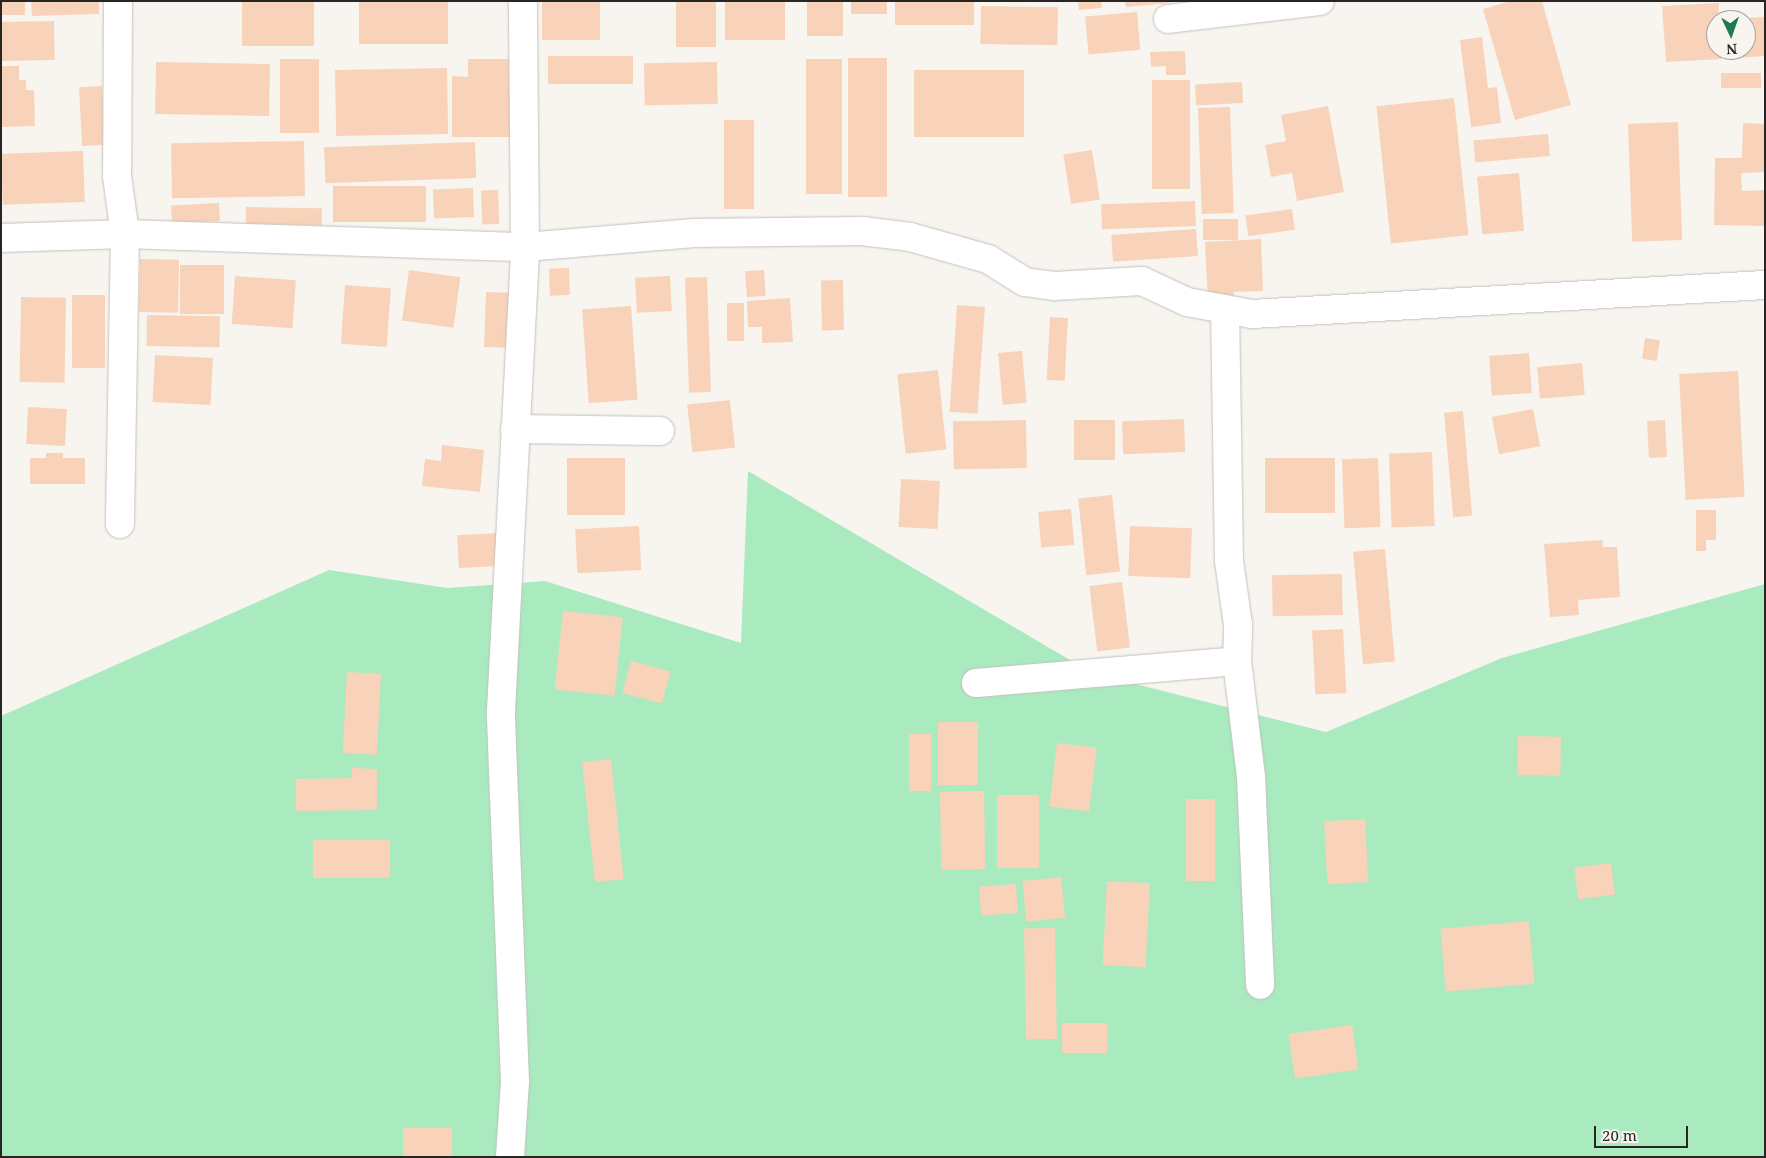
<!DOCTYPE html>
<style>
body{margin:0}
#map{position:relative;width:1766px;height:1158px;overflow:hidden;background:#f8f5f0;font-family:"Noto Serif",serif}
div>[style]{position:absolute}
.green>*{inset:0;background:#a9eabf}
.building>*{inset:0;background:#f8d3b9;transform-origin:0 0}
.roads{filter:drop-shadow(0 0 1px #c4c1bd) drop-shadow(0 0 1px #c4c1bd)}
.minor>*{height:28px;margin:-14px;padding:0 14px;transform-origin:14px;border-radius:14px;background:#fff}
span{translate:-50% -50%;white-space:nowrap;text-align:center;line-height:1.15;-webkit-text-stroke:4px #f8f5f0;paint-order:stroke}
.frame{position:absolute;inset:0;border:2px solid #272624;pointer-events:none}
.north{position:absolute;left:1706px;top:10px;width:50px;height:50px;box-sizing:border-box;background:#f8f5f0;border:1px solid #a4a29e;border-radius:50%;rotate:177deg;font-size:14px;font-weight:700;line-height:20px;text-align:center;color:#272624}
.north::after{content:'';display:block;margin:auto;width:18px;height:22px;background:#1e7a4f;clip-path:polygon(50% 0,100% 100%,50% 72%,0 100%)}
.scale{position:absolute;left:1594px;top:1126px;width:94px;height:22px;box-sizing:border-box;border:2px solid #272624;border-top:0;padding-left:6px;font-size:15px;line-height:18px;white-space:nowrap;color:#272624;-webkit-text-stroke:4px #f8f5f0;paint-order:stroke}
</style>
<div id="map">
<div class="green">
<i style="clip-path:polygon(748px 471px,1092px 673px,1326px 732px,1502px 658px,1765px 584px,1765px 1157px,1px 1157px,1px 716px,329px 570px,447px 588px,545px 581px,741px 643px)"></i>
</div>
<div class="building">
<i style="left:1px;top:1px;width:24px;height:14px"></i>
<i style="clip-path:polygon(31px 1px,99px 1px,99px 14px,32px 16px)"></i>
<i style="left:242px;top:1px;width:72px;height:45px"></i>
<i style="left:359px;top:1px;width:89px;height:43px"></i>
<i style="left:542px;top:1px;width:58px;height:39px"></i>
<i style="left:676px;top:1px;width:40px;height:46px"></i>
<i style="left:725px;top:1px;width:60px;height:39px"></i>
<i style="left:807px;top:1px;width:36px;height:35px"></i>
<i style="left:851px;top:1px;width:36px;height:13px"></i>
<i style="left:895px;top:1px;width:79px;height:24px"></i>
<i style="clip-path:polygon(1078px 1px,1101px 1px,1102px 8px,1079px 10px)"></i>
<i style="clip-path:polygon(1125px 1px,1169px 1px,1169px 3px,1126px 7px)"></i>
<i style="clip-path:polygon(1511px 1px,1542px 1px,1571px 105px,1515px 120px,1483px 9px)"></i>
<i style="clip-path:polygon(1719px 3px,1716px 50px,1722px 50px,1722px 59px,1666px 62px,1662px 6px)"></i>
<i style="left:981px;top:6px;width:77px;height:38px;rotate:1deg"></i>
<i style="left:1137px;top:12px;width:38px;height:52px;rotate:85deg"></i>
<i style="clip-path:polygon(1765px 17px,1765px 56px,1737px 58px,1737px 50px,1746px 50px,1746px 18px)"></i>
<i style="left:54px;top:21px;width:39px;height:53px;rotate:89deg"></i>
<i style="clip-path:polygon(1482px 37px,1488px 88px,1497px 87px,1501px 123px,1471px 127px,1460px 40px)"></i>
<i style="clip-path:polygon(1185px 51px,1186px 75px,1166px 75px,1166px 66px,1151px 67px,1150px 52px)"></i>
<i style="left:548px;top:56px;width:85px;height:28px"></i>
<i style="left:848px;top:58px;width:39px;height:139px"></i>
<i style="left:280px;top:59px;width:39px;height:74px"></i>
<i style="clip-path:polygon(468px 59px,511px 59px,511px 137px,452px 137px,452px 76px,468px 77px)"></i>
<i style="left:806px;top:59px;width:36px;height:135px"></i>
<i style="left:156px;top:62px;width:114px;height:52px;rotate:1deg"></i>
<i style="left:717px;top:62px;width:42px;height:73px;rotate:89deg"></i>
<i style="clip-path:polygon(1px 66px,19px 66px,19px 80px,26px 80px,26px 90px,34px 90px,35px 126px,1px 127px)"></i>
<i style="left:447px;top:68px;width:66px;height:112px;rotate:89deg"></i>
<i style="left:914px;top:70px;width:110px;height:67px"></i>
<i style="left:1721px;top:73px;width:40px;height:15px"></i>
<i style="left:1152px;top:80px;width:38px;height:109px"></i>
<i style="left:1242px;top:82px;width:21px;height:47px;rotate:87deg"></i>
<i style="left:102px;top:86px;width:59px;height:23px;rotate:87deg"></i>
<i style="left:1454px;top:98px;width:138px;height:78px;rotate:84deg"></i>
<i style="clip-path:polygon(1328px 106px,1344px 192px,1297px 201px,1292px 173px,1271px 177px,1265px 145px,1286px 141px,1281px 115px)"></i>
<i style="left:1230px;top:107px;width:106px;height:32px;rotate:88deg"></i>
<i style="left:724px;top:120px;width:30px;height:89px"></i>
<i style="left:1678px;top:122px;width:118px;height:50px;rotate:88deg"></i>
<i style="clip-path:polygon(1743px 123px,1765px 124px,1765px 172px,1741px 173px,1742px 191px,1765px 190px,1765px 226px,1714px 225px,1715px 158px,1742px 158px)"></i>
<i style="left:1548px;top:134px;width:22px;height:75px;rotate:85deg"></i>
<i style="left:304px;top:141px;width:55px;height:133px;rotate:89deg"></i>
<i style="left:475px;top:142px;width:36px;height:151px;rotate:88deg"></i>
<i style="left:1092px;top:150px;width:50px;height:29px;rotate:81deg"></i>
<i style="left:83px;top:151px;width:51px;height:82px;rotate:88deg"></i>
<i style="left:1519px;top:173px;width:58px;height:42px;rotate:85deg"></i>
<i style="left:426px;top:186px;width:36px;height:93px;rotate:90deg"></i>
<i style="left:473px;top:188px;width:29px;height:40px;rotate:88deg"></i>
<i style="left:498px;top:190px;width:34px;height:17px;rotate:88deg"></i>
<i style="left:1195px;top:201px;width:25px;height:94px;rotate:88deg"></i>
<i style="left:219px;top:203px;width:18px;height:48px;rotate:87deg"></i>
<i style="left:246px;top:207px;width:76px;height:17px;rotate:1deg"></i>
<i style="left:1292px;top:209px;width:21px;height:47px;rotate:82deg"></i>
<i style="left:1203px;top:219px;width:35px;height:21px"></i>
<i style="left:1196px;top:229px;width:27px;height:85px;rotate:86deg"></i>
<i style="clip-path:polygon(1261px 239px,1263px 291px,1234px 292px,1234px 302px,1208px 303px,1205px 242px)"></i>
<i style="left:140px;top:259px;width:39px;height:53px;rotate:1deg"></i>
<i style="left:180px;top:265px;width:44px;height:49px"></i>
<i style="left:569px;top:268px;width:27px;height:20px;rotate:88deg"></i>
<i style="left:409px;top:270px;width:52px;height:51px;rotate:8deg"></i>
<i style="left:764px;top:270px;width:26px;height:19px;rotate:86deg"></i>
<i style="left:235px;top:276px;width:61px;height:48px;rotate:4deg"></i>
<i style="left:670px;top:276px;width:35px;height:35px;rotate:87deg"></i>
<i style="left:707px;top:277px;width:115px;height:22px;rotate:88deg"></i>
<i style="left:843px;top:280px;width:50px;height:22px;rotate:89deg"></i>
<i style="left:345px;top:285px;width:46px;height:59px;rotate:4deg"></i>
<i style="left:486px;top:292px;width:25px;height:55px;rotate:2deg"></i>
<i style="left:72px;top:295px;width:33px;height:73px"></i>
<i style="left:21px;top:297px;width:45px;height:85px;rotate:1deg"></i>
<i style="clip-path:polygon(790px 298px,793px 342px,762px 343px,762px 327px,748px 327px,747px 301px)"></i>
<i style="left:727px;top:303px;width:17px;height:38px"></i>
<i style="left:957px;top:305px;width:28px;height:107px;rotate:4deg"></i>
<i style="left:631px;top:306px;width:94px;height:49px;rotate:86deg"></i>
<i style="left:147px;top:315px;width:73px;height:31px;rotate:1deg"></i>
<i style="left:1050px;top:317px;width:18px;height:63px;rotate:3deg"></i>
<i style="left:1645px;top:338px;width:15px;height:21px;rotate:8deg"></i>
<i style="left:1022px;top:351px;width:52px;height:24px;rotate:85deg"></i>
<i style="left:1529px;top:353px;width:40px;height:40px;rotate:86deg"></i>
<i style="left:155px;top:355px;width:58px;height:47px;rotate:3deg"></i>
<i style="left:1582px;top:363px;width:32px;height:45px;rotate:85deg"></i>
<i style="left:938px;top:370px;width:80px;height:41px;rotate:84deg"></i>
<i style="left:1738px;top:371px;width:126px;height:59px;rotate:87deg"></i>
<i style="left:730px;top:400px;width:48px;height:43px;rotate:84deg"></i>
<i style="left:28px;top:407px;width:39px;height:37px;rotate:3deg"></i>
<i style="left:1533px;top:409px;width:38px;height:42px;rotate:79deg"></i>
<i style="left:1463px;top:411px;width:105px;height:19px;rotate:85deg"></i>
<i style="left:1184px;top:419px;width:33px;height:62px;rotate:88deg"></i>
<i style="left:1026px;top:420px;width:48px;height:73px;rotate:89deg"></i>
<i style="left:1074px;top:420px;width:41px;height:40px"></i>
<i style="left:1665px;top:420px;width:37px;height:18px;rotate:87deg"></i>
<i style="clip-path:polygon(442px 445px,484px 450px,480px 492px,422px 486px,425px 459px,441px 461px)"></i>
<i style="left:1432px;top:452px;width:74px;height:43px;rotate:88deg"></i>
<i style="clip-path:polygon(46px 453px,63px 453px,63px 458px,85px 458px,85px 484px,30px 484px,30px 458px,46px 458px)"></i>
<i style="left:567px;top:458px;width:58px;height:57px"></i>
<i style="left:1265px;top:458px;width:70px;height:55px"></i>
<i style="left:1378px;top:458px;width:69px;height:36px;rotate:88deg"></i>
<i style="left:901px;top:479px;width:39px;height:48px;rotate:3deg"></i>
<i style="left:1112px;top:495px;width:77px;height:34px;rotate:84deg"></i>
<i style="left:1071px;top:509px;width:36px;height:33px;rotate:85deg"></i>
<i style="clip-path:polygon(1696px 510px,1716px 510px,1716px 540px,1706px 540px,1706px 551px,1696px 551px)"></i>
<i style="left:639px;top:526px;width:44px;height:64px;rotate:87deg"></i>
<i style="left:1130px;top:526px;width:62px;height:50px;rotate:2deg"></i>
<i style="left:498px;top:533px;width:33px;height:41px;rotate:87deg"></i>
<i style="clip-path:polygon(1602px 540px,1603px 547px,1617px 547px,1620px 597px,1578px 600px,1579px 615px,1550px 617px,1544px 544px)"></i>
<i style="left:1385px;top:549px;width:113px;height:32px;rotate:85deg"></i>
<i style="left:1342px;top:574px;width:41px;height:70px;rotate:89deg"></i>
<i style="left:1122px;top:582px;width:66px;height:33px;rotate:83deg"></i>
<i style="left:563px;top:611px;width:60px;height:79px;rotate:6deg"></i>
<i style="left:1343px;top:629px;width:64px;height:31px;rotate:87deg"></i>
<i style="left:631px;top:661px;width:41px;height:33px;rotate:15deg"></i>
<i style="left:347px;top:672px;width:34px;height:81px;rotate:3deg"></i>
<i style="left:938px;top:722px;width:40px;height:63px"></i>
<i style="left:909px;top:734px;width:22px;height:57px"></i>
<i style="left:1518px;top:736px;width:43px;height:39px;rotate:1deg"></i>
<i style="left:1057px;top:743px;width:40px;height:64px;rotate:7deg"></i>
<i style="left:611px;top:759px;width:121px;height:29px;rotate:84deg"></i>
<i style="clip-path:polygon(352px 768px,377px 769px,377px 810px,296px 811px,296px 779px,352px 778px)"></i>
<i style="left:984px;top:791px;width:78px;height:44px;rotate:89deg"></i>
<i style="left:997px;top:795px;width:42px;height:73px"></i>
<i style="left:1186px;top:799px;width:29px;height:82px"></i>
<i style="left:1365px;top:819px;width:63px;height:41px;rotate:87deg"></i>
<i style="left:390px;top:840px;width:38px;height:77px;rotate:90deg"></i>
<i style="left:1611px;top:863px;width:32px;height:37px;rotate:83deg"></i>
<i style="left:1061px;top:877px;width:41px;height:39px;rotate:84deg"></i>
<i style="left:1107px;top:881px;width:43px;height:84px;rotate:3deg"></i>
<i style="left:1016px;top:884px;width:29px;height:37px;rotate:86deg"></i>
<i style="left:1529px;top:921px;width:63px;height:89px;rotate:85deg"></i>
<i style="left:1055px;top:928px;width:111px;height:31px;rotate:89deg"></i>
<i style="left:1062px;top:1023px;width:45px;height:30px"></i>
<i style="left:1352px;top:1025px;width:45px;height:64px;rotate:82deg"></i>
<i style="left:403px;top:1128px;width:49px;height:29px"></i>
</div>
<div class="roads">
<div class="minor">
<i style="left:118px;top:1px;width:175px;rotate:90.3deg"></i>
<i style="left:117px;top:176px;width:59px;rotate:82.1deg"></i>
<i style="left:125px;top:234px;width:290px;rotate:91deg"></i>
<i style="left:1168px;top:19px;width:153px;rotate:-6.8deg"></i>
<i style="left:1px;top:238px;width:124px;rotate:-1.8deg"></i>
<i style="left:125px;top:234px;width:400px;rotate:1.9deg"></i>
<i style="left:525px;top:247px;width:170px;rotate:-4.7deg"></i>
<i style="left:694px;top:233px;width:168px;rotate:-0.7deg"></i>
<i style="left:862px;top:231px;width:48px;rotate:7.1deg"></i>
<i style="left:910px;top:237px;width:81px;rotate:15.8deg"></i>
<i style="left:988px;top:259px;width:44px;rotate:31.9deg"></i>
<i style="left:1025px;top:282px;width:30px;rotate:8deg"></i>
<i style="left:1055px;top:286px;width:87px;rotate:-3.3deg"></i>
<i style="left:1142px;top:281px;width:50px;rotate:25deg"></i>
<i style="left:1187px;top:302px;width:66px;rotate:10.5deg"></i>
<i style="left:1252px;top:314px;width:514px;rotate:-3.24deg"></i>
<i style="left:515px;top:429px;width:145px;rotate:0.8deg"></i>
<i style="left:1237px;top:661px;width:116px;rotate:83.1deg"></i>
<i style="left:1251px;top:776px;width:209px;rotate:87.5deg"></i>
<i style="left:976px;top:683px;width:262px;rotate:-4.8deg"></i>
<i style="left:1237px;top:661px;width:36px;rotate:-88deg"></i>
<i style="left:1238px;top:625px;width:65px;rotate:-98deg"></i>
<i style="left:1229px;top:561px;width:252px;rotate:-90.9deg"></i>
<i style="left:510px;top:1157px;width:75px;rotate:-86.2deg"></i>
<i style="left:515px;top:1082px;width:371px;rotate:-92.2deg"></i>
<i style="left:501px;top:711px;width:465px;rotate:-87deg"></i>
<i style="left:525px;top:247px;width:246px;rotate:-90.5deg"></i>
</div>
</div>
<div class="frame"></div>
<div class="north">N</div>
<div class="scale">20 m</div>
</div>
